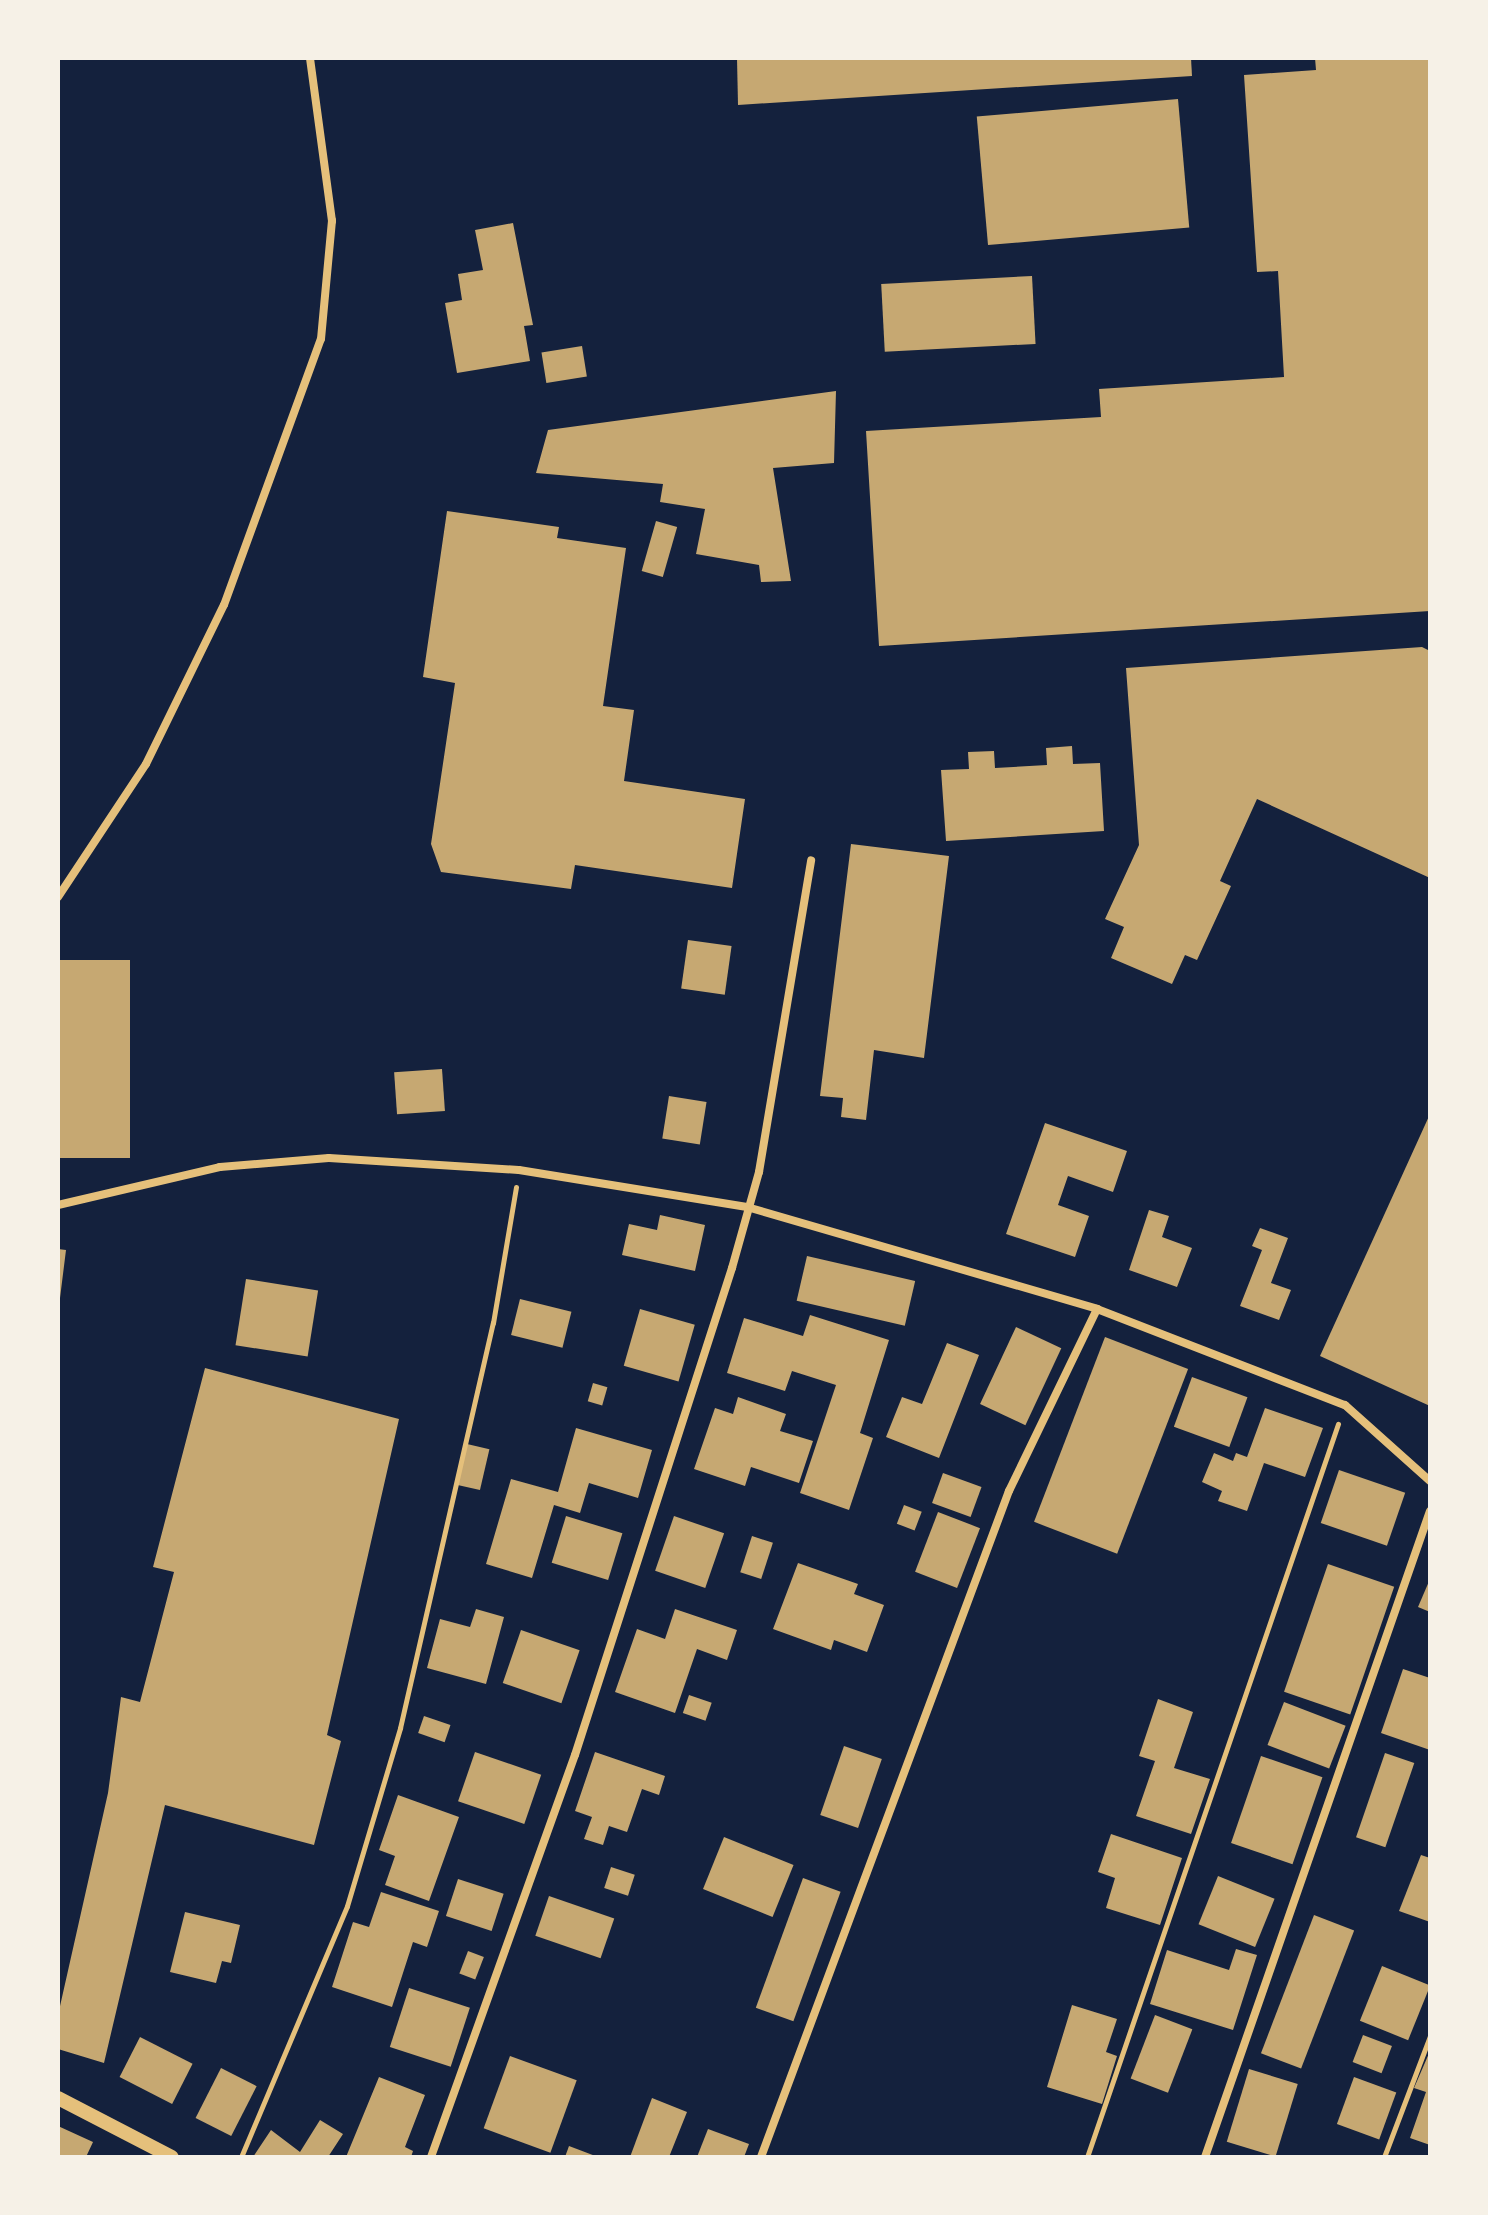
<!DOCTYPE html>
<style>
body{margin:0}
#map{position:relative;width:1488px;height:2215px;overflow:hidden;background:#14213d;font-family:Signika,sans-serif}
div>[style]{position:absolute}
.building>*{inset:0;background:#c6a872;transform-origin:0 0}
.path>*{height:5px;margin:-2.5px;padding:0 2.5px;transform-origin:2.5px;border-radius:2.5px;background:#e5c07b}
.minor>*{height:8px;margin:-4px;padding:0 4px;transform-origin:4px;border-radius:4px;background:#e5c07b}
.tertiary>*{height:14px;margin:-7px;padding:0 7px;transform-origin:7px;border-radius:7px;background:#e5c07b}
span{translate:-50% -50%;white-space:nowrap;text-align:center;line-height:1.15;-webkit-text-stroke:6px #f6f1e7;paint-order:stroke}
.frame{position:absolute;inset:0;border:60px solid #f6f1e7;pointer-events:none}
</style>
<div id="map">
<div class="building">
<i style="clip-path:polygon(737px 58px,1191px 58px,1192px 76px,738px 105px)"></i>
<i style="clip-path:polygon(1315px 58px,1430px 58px,1430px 611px,879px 646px,866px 431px,1101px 417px,1099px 389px,1284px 377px,1278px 271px,1257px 272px,1244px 75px,1316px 70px)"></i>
<i style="left:1178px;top:99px;width:129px;height:202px;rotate:85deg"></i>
<i style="clip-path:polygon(513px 223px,533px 325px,524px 326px,530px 361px,457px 373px,445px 303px,462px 300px,458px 274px,483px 270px,475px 230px)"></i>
<i style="left:1032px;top:276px;width:68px;height:151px;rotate:87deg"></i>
<i style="left:582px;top:346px;width:31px;height:41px;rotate:81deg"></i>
<i style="clip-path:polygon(836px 391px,834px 463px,773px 468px,791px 581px,761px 582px,759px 565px,696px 554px,705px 509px,660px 502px,663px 484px,536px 473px,548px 430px)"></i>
<i style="clip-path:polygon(447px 511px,559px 527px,557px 538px,626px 548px,603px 706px,634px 710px,624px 781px,745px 799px,732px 888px,575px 865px,571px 889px,441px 872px,431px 844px,455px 683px,423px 677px)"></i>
<i style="left:656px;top:521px;width:22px;height:52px;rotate:16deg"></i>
<i style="clip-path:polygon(1422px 647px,1430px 651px,1430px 878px,1257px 799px,1220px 881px,1231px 886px,1197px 960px,1185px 955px,1172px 984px,1111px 958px,1124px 927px,1105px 919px,1139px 845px,1126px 668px)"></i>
<i style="clip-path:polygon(1072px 746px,1073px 764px,1100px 763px,1104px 831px,946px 841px,941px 770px,969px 769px,968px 752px,994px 751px,995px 768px,1047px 765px,1046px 748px)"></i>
<i style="clip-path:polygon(851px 844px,949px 856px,924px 1058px,874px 1050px,866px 1120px,841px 1117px,843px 1098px,820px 1096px)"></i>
<i style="left:688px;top:940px;width:44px;height:49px;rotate:8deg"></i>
<i style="left:130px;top:960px;width:198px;height:72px;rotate:90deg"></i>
<i style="left:442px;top:1069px;width:42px;height:48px;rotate:86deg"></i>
<i style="left:669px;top:1096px;width:38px;height:43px;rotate:9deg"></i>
<i style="clip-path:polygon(1430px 1114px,1430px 1406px,1320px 1356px)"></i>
<i style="clip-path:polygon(1045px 1123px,1127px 1151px,1113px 1192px,1068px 1176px,1058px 1205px,1089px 1216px,1075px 1257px,1006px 1234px)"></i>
<i style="clip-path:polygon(1149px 1210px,1169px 1216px,1162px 1237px,1192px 1248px,1177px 1287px,1129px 1270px)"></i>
<i style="clip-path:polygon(660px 1215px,705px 1225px,695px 1271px,622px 1255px,629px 1224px,657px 1230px)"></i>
<i style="clip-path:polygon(1260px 1228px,1288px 1238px,1271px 1283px,1291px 1290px,1279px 1320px,1240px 1306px,1262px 1250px,1252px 1246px)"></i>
<i style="clip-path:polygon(58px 1249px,66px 1250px,60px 1298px,58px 1297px)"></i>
<i style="left:807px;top:1256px;width:111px;height:46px;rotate:13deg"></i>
<i style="left:246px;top:1279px;width:73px;height:67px;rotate:9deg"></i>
<i style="left:520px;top:1299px;width:53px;height:37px;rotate:14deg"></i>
<i style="left:640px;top:1309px;width:57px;height:59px;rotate:16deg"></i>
<i style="clip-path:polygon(810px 1315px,889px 1340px,860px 1433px,873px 1438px,849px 1510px,800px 1493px,836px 1385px,792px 1371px,785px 1391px,727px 1373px,744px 1318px,803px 1336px)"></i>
<i style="left:1016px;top:1327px;width:50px;height:85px;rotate:25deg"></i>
<i style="left:1105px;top:1337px;width:89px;height:198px;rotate:21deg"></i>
<i style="clip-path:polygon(947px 1343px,979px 1355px,939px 1458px,886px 1437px,902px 1397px,922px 1404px)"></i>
<i style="clip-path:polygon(205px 1368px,399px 1419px,327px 1735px,341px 1741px,314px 1845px,165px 1805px,104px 2063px,58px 2049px,58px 2015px,108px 1793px,121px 1697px,140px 1702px,174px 1572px,153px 1567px)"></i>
<i style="left:1192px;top:1377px;width:59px;height:53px;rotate:20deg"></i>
<i style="left:593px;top:1383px;width:15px;height:19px;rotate:16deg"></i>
<i style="clip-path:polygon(738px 1397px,786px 1414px,780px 1431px,813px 1441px,799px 1483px,751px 1467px,745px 1486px,694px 1469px,715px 1408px,733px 1414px)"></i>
<i style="clip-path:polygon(1265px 1408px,1323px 1428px,1305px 1477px,1264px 1463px,1247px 1511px,1218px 1501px,1222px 1491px,1202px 1482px,1214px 1453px,1233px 1461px,1236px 1453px,1247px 1457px)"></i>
<i style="clip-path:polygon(576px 1428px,652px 1450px,638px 1498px,589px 1483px,580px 1513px,554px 1505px,532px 1578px,486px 1564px,511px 1479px,558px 1492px)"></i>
<i style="left:467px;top:1444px;width:23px;height:42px;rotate:13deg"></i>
<i style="left:1339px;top:1470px;width:70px;height:56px;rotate:19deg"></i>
<i style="left:943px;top:1473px;width:41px;height:32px;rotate:20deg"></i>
<i style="left:904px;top:1505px;width:19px;height:20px;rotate:21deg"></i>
<i style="left:938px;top:1512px;width:45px;height:64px;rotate:21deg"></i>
<i style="left:566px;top:1516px;width:59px;height:49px;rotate:17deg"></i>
<i style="left:674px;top:1516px;width:53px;height:58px;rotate:19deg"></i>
<i style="left:752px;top:1536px;width:22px;height:38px;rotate:18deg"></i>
<i style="clip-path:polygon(798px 1563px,858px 1584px,854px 1594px,884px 1605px,867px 1652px,834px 1640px,831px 1650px,773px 1629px)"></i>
<i style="left:1328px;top:1564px;width:70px;height:135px;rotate:19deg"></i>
<i style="clip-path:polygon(1430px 1579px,1430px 1612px,1418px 1607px)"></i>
<i style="clip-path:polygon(476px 1609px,504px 1617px,486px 1684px,427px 1668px,440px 1619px,470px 1627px)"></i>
<i style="clip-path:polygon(675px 1609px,737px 1630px,727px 1660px,697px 1649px,675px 1713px,615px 1692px,637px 1629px,665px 1639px)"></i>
<i style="left:521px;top:1630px;width:62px;height:56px;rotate:19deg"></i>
<i style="clip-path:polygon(1403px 1669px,1430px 1678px,1430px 1750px,1381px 1733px)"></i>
<i style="left:689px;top:1695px;width:24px;height:19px;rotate:19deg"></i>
<i style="clip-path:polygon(1158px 1699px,1193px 1712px,1174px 1768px,1210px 1779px,1191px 1834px,1136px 1816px,1155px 1761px,1139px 1756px)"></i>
<i style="left:1284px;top:1702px;width:66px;height:46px;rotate:21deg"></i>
<i style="left:424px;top:1716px;width:28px;height:18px;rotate:19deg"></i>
<i style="left:844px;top:1746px;width:40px;height:73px;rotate:19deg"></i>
<i style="left:475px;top:1752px;width:70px;height:52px;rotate:19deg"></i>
<i style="clip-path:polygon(595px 1752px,665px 1776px,659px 1795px,642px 1789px,627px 1832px,609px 1826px,603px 1845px,584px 1839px,592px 1817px,575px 1811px)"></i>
<i style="left:1385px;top:1753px;width:31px;height:89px;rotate:19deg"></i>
<i style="left:1261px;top:1756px;width:65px;height:92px;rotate:19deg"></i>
<i style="clip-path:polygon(398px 1795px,459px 1817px,429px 1901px,385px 1885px,395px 1856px,379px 1850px)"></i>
<i style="clip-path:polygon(1111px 1834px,1182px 1858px,1160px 1925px,1106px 1908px,1115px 1878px,1098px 1872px)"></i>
<i style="left:724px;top:1837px;width:75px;height:56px;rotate:22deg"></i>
<i style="clip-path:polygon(1421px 1855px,1430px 1858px,1430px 1922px,1399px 1911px)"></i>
<i style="left:611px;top:1867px;width:25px;height:22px;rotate:18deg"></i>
<i style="left:1218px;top:1876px;width:61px;height:52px;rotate:22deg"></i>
<i style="left:803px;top:1878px;width:40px;height:138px;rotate:20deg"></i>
<i style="left:458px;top:1879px;width:48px;height:39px;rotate:18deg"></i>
<i style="clip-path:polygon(381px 1892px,439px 1911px,427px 1947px,413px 1942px,392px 2007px,332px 1987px,353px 1922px,369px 1927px)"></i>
<i style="left:549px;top:1896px;width:69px;height:42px;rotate:19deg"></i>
<i style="clip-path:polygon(185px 1912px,240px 1925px,231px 1963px,222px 1961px,216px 1983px,170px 1972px)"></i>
<i style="left:1314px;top:1915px;width:43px;height:148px;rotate:21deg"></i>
<i style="clip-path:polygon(1236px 1949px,1257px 1955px,1233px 2030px,1150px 2004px,1167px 1950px,1229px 1970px)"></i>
<i style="left:468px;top:1951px;width:17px;height:24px;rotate:21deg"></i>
<i style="left:1382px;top:1966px;width:52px;height:59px;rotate:22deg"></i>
<i style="left:409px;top:1988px;width:64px;height:62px;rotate:18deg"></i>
<i style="clip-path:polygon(1072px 2005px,1117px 2019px,1106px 2052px,1117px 2056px,1102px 2104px,1047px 2087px)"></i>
<i style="left:1155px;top:2015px;width:40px;height:68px;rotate:21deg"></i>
<i style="left:1363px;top:2035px;width:31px;height:29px;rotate:21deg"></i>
<i style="left:140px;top:2037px;width:59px;height:45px;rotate:27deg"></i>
<i style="clip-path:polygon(1430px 2051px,1430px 2145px,1410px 2138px,1426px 2092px,1414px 2088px)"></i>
<i style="left:510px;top:2056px;width:71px;height:77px;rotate:20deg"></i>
<i style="left:221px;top:2068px;width:40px;height:56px;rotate:27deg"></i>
<i style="left:1249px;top:2069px;width:51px;height:76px;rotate:17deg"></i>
<i style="clip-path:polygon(379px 2077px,425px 2095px,405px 2147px,413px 2151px,411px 2157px,346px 2157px)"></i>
<i style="left:1354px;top:2077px;width:45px;height:50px;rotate:20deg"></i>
<i style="clip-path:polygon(652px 2098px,687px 2112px,669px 2157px,630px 2157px)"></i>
<i style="clip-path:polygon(320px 2120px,343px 2134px,328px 2157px,253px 2157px,271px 2130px,300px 2152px)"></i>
<i style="clip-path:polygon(58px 2126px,93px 2142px,86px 2157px,58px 2157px)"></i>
<i style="clip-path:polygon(708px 2129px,749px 2144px,744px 2157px,697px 2157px)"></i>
<i style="clip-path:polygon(569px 2146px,598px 2157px,565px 2157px)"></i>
</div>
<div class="path">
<i style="left:241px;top:2157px;width:272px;rotate:-67.1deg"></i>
<i style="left:347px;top:1906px;width:186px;rotate:-73.4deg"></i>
<i style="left:400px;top:1728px;width:416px;rotate:-77.1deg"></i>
<i style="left:493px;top:1323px;width:138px;rotate:-80.4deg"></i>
<i style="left:1087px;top:2157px;width:775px;rotate:-71.1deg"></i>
<i style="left:1384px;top:2157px;width:129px;rotate:-69.2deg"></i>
</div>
<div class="minor">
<i style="left:58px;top:897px;width:159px;rotate:-56.5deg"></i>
<i style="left:146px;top:764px;width:177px;rotate:-63.9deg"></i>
<i style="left:224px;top:605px;width:283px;rotate:-70deg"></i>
<i style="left:321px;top:339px;width:119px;rotate:-84.7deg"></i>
<i style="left:332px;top:221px;width:164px;rotate:-97.7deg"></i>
<i style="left:58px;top:1205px;width:166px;rotate:-13.2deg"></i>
<i style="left:220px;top:1167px;width:109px;rotate:-4.7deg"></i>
<i style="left:329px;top:1158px;width:190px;rotate:3.6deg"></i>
<i style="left:519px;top:1170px;width:231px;rotate:9.2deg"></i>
<i style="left:747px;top:1207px;width:365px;rotate:16.2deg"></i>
<i style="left:1097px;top:1309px;width:266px;rotate:21.2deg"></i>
<i style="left:1345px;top:1405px;width:114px;rotate:41.8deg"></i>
<i style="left:431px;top:2157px;width:427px;rotate:-70.3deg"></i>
<i style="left:575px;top:1755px;width:512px;rotate:-72.13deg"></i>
<i style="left:732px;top:1268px;width:100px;rotate:-74.3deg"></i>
<i style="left:759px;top:1172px;width:316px;rotate:-80.5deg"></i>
<i style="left:761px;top:2157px;width:711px;rotate:-69.58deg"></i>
<i style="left:1009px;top:1491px;width:202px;rotate:-64.2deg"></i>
<i style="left:1205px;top:2157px;width:684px;rotate:-70.8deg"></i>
</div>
<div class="tertiary">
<i style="left:58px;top:2098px;width:128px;rotate:27.4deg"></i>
</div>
<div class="frame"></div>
</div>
